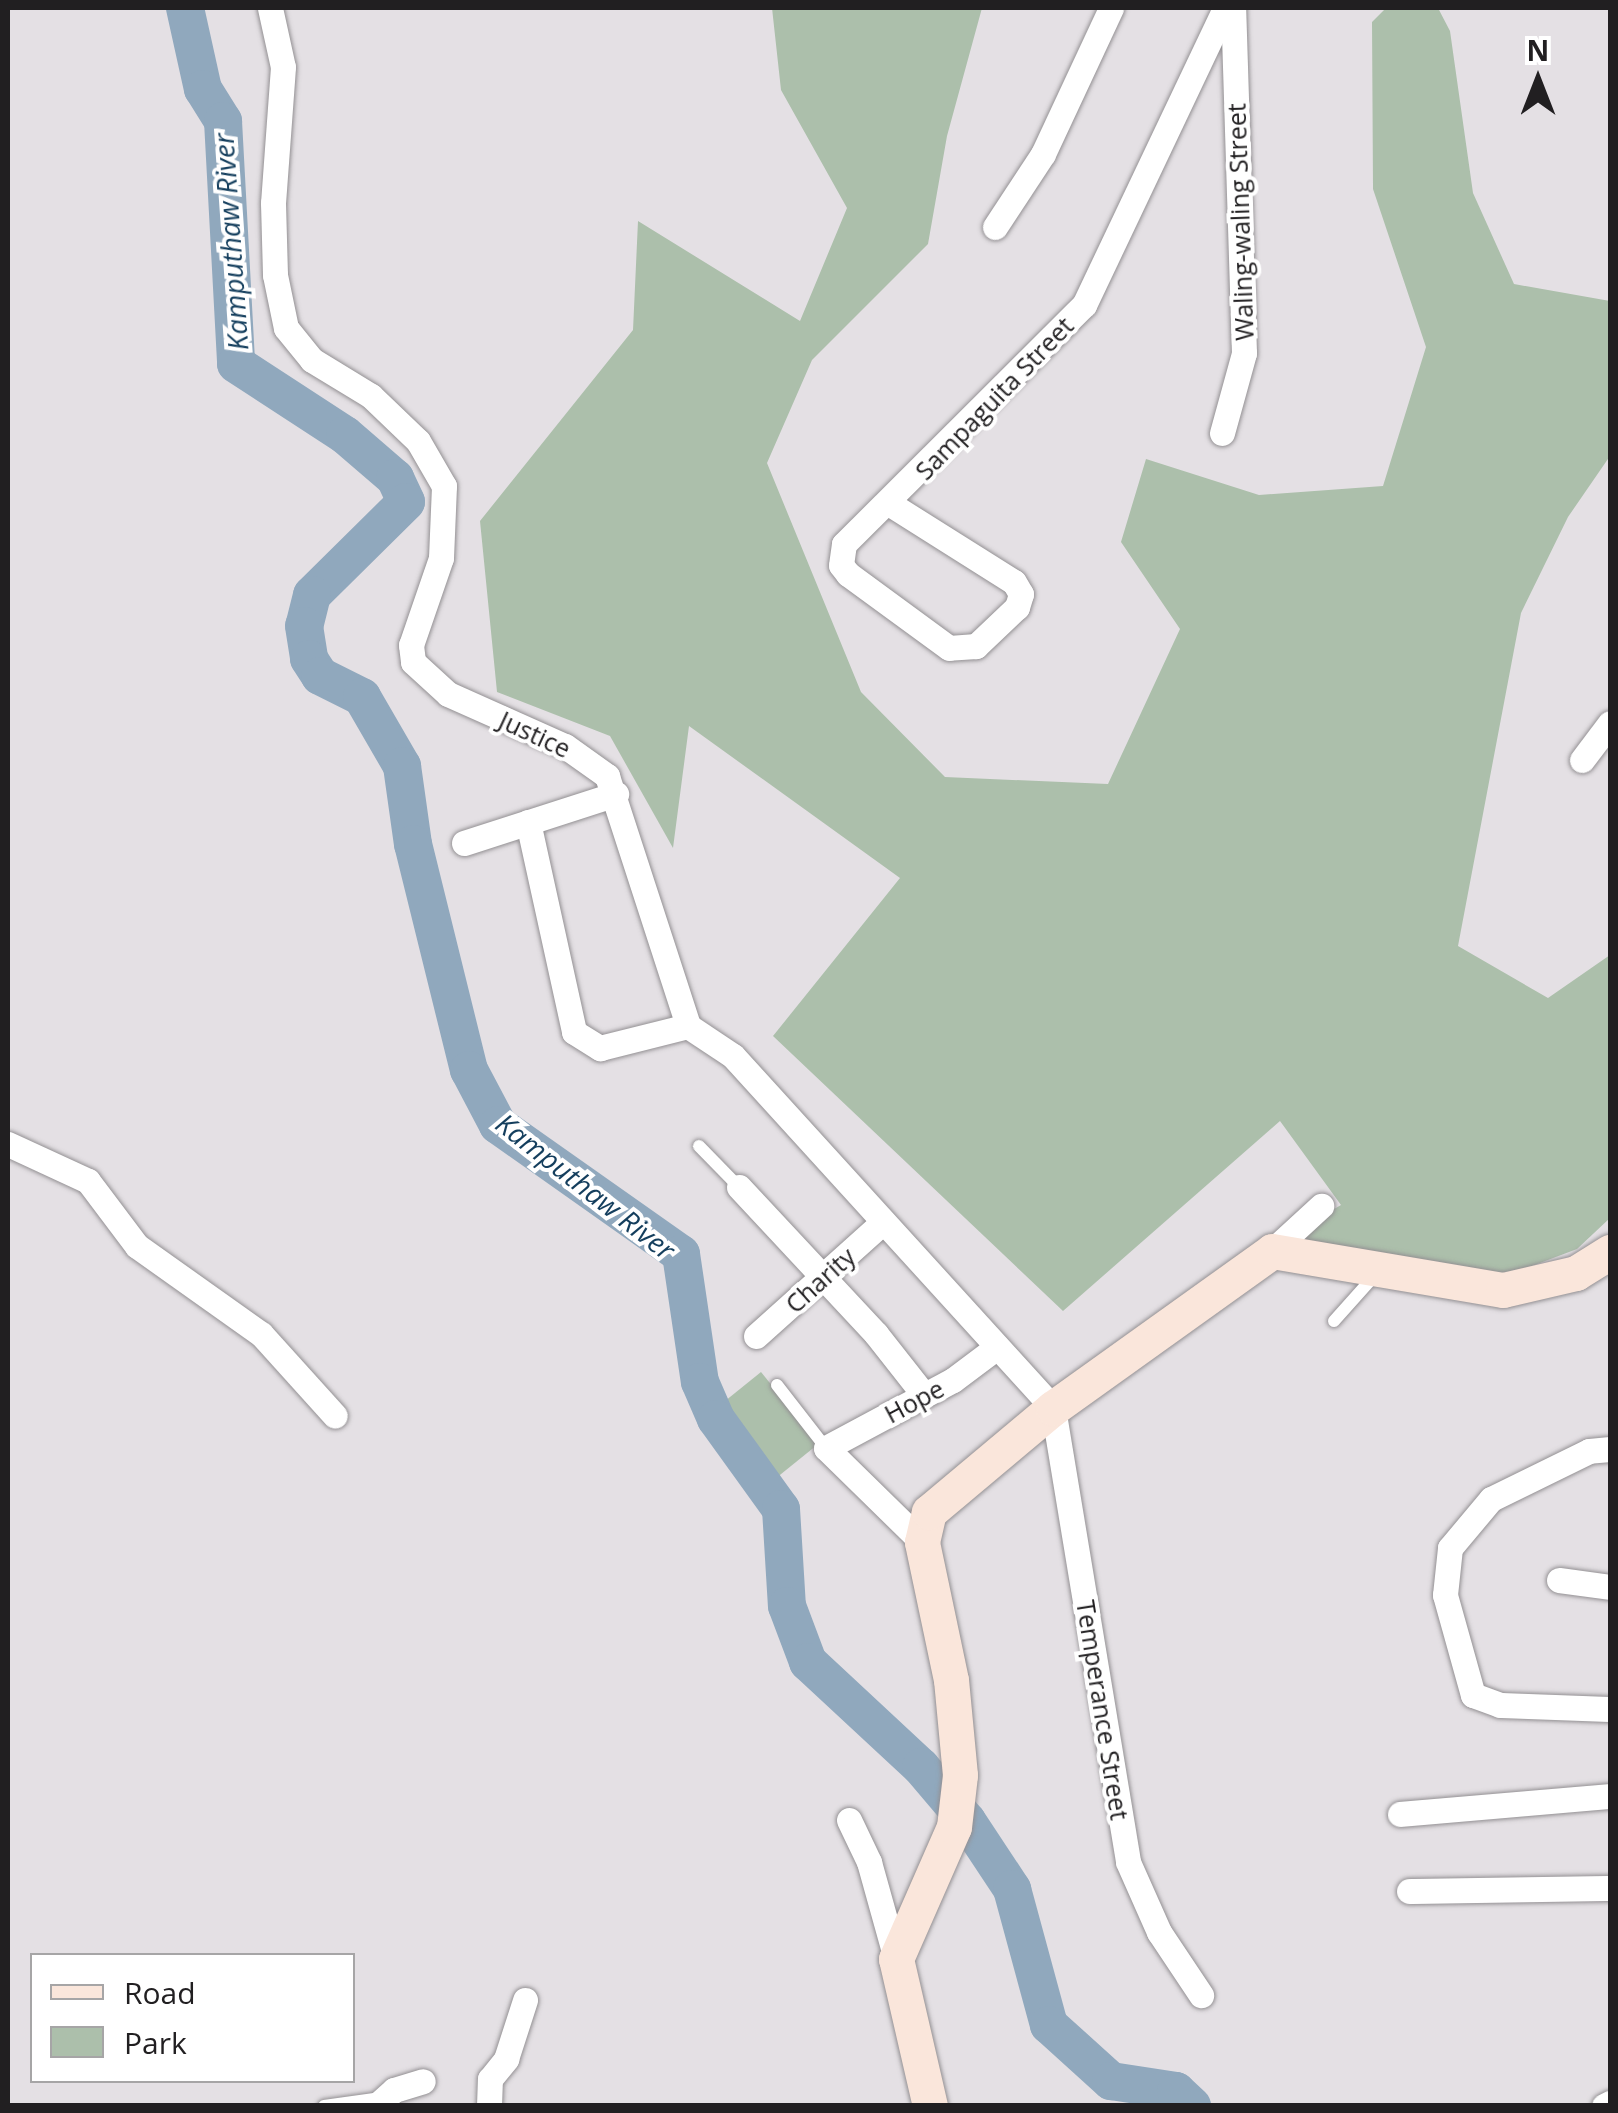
<!DOCTYPE html>
<style>
body{margin:0}
#map{position:relative;width:1618px;height:2113px;overflow:hidden;background:#e4e0e4;font-family:"Open Sans",sans-serif}
div>[style]{position:absolute}
.green>*{inset:0;background:#acbfab;transform-origin:0 0}
.river>*{height:38px;margin:-19px;padding:0 19px;transform-origin:19px;border-radius:19px;background:#90a8bd}
.roads{filter:drop-shadow(0 0 2px #939093) drop-shadow(0 0 2px #939093)}
.lane>*{height:12px;margin:-6px;padding:0 6px;transform-origin:6px;border-radius:6px;background:#fff}
.street>*{height:25px;margin:-12.5px;padding:0 12.5px;transform-origin:12.5px;border-radius:12.5px;background:#fff}
.secondary>*{height:35px;margin:-17.5px;padding:0 17.5px;transform-origin:17.5px;border-radius:17.5px;background:#fae6db}
span{translate:-50% -50%;white-space:nowrap;text-align:center;line-height:1.15;-webkit-text-stroke:8px #fff;paint-order:stroke}
.street-label{font-size:25px;color:#211f21}
.water-label{font-size:28px;color:#143e5d;font-style:italic}
.frame{position:absolute;inset:0;border:10px solid #211f21;pointer-events:none}
.legend{position:absolute;left:30px;top:1953px;width:325px;height:130px;box-sizing:border-box;background:#fff;border:2px solid #a6a5a6;margin:0;padding:12px 18px;list-style:none;font-size:30px;color:#211f21}
.legend li{display:flex;align-items:center;gap:20px;height:50px}
.legend b{width:50px;border:2px solid #a6a5a6}
.north{position:absolute;left:1488px;top:30px;width:100px;height:100px;-webkit-text-stroke:8px #fff;paint-order:stroke;rotate:0deg;font-size:28px;font-weight:700;line-height:40px;text-align:center;color:#211f21}
.north::after{content:'';display:block;margin:auto;width:35px;height:45px;background:#211f21;clip-path:polygon(50% 0,100% 100%,50% 72%,0 100%)}
</style>
<div id="map">
<div class="green">
<i style="clip-path:polygon(772px 8px,982px 8px,947px 136px,928px 244px,812px 360px,767px 463px,861px 692px,945px 777px,1108px 784px,1180px 629px,1121px 542px,1146px 459px,1259px 495px,1383px 486px,1426px 347px,1373px 189px,1372px 22px,1386px 8px,1438px 8px,1450px 31px,1473px 193px,1514px 284px,1610px 301px,1610px 456px,1568px 517px,1521px 613px,1458px 946px,1548px 998px,1610px 955px,1610px 1218px,1577px 1249px,1508px 1275px,1297px 1247px,1322px 1216px,1341px 1205px,1280px 1121px,1063px 1311px,773px 1036px,900px 878px,689px 726px,673px 848px,610px 736px,497px 692px,480px 521px,633px 330px,638px 221px,800px 321px,847px 208px,781px 90px)"></i>
<i style="left:761px;top:1372px;width:92px;height:53px;rotate:51deg"></i>
</div>
<div class="river">
<i style="left:185px;top:8px;width:83px;rotate:77.5deg"></i>
<i style="left:203px;top:89px;width:38px;rotate:58deg"></i>
<i style="left:223px;top:121px;width:243px;rotate:86.9deg"></i>
<i style="left:236px;top:364px;width:130px;rotate:33.1deg"></i>
<i style="left:345px;top:435px;width:66px;rotate:40.7deg"></i>
<i style="left:395px;top:478px;width:26px;rotate:65deg"></i>
<i style="left:406px;top:502px;width:132px;rotate:135.3deg"></i>
<i style="left:312px;top:595px;width:32px;rotate:104deg"></i>
<i style="left:304px;top:626px;width:33px;rotate:81deg"></i>
<i style="left:309px;top:659px;width:20px;rotate:57deg"></i>
<i style="left:320px;top:676px;width:47px;rotate:26.6deg"></i>
<i style="left:362px;top:697px;width:80px;rotate:59.9deg"></i>
<i style="left:402px;top:766px;width:79px;rotate:82deg"></i>
<i style="left:413px;top:844px;width:233px;rotate:76.1deg"></i>
<i style="left:469px;top:1070px;width:62px;rotate:62.2deg"></i>
<i style="left:498px;top:1125px;width:224px;rotate:35.2deg"></i>
<i style="left:681px;top:1254px;width:129px;rotate:81.6deg"></i>
<i style="left:700px;top:1382px;width:40px;rotate:66.6deg"></i>
<i style="left:716px;top:1419px;width:111px;rotate:54.2deg"></i>
<i style="left:781px;top:1509px;width:97px;rotate:86.5deg"></i>
<i style="left:787px;top:1606px;width:60px;rotate:69.4deg"></i>
<i style="left:808px;top:1662px;width:154px;rotate:42.9deg"></i>
<i style="left:921px;top:1767px;width:71px;rotate:49.6deg"></i>
<i style="left:967px;top:1821px;width:82px;rotate:56.5deg"></i>
<i style="left:1012px;top:1889px;width:141px;rotate:74.8deg"></i>
<i style="left:1049px;top:2025px;width:84px;rotate:42.1deg"></i>
<i style="left:1111px;top:2081px;width:66px;rotate:8.7deg"></i>
<i style="left:1176px;top:2091px;width:22px;rotate:43deg"></i>
</div>
<div class="roads">
<div class="lane">
<i style="left:699px;top:1146px;width:57px;rotate:45.7deg"></i>
<i style="left:1334px;top:1321px;width:63px;rotate:-48.2deg"></i>
<i style="left:777px;top:1385px;width:80px;rotate:52.1deg"></i>
<i style="left:324px;top:2106px;width:58px;rotate:-8deg"></i>
</div>
<div class="street">
<i style="left:270px;top:8px;width:60px;rotate:77.6deg"></i>
<i style="left:283px;top:67px;width:136px;rotate:94.2deg"></i>
<i style="left:273px;top:203px;width:72px;rotate:88.4deg"></i>
<i style="left:275px;top:275px;width:54px;rotate:78.3deg"></i>
<i style="left:286px;top:328px;width:41px;rotate:50.9deg"></i>
<i style="left:312px;top:360px;width:69px;rotate:31.4deg"></i>
<i style="left:371px;top:396px;width:65px;rotate:43.8deg"></i>
<i style="left:418px;top:441px;width:52px;rotate:60deg"></i>
<i style="left:444px;top:486px;width:72px;rotate:92.4deg"></i>
<i style="left:441px;top:558px;width:92px;rotate:109deg"></i>
<i style="left:411px;top:645px;width:17px;rotate:83deg"></i>
<i style="left:413px;top:662px;width:47px;rotate:42.4deg"></i>
<i style="left:448px;top:694px;width:128px;rotate:24deg"></i>
<i style="left:565px;top:746px;width:52px;rotate:35.5deg"></i>
<i style="left:607px;top:776px;width:263px;rotate:72deg"></i>
<i style="left:688px;top:1026px;width:54px;rotate:33.7deg"></i>
<i style="left:733px;top:1056px;width:476px;rotate:47.7deg"></i>
<i style="left:1053px;top:1408px;width:460px;rotate:80.6deg"></i>
<i style="left:1128px;top:1862px;width:77px;rotate:66.1deg"></i>
<i style="left:1159px;top:1932px;width:76px;rotate:56.3deg"></i>
<i style="left:995px;top:227px;width:87px;rotate:-56.7deg"></i>
<i style="left:1043px;top:154px;width:161px;rotate:-65deg"></i>
<i style="left:1222px;top:433px;width:83px;rotate:-74.6deg"></i>
<i style="left:1244px;top:353px;width:345px;rotate:-91.8deg"></i>
<i style="left:890px;top:504px;width:146px;rotate:32.2deg"></i>
<i style="left:1014px;top:582px;width:14px;rotate:60deg"></i>
<i style="left:1021px;top:594px;width:14px;rotate:107deg"></i>
<i style="left:1017px;top:607px;width:57px;rotate:136.4deg"></i>
<i style="left:976px;top:646px;width:27px;rotate:176deg"></i>
<i style="left:949px;top:648px;width:125px;rotate:-143.8deg"></i>
<i style="left:848px;top:574px;width:11px;rotate:-128deg"></i>
<i style="left:841px;top:565px;width:21px;rotate:-82deg"></i>
<i style="left:844px;top:544px;width:339px;rotate:-44.9deg"></i>
<i style="left:1084px;top:305px;width:329px;rotate:-64.6deg"></i>
<i style="left:1582px;top:760px;width:46px;rotate:-52.9deg"></i>
<i style="left:528px;top:822px;width:215px;rotate:77.6deg"></i>
<i style="left:574px;top:1032px;width:31px;rotate:32deg"></i>
<i style="left:600px;top:1048px;width:91px;rotate:-14deg"></i>
<i style="left:464px;top:843px;width:160px;rotate:-17.9deg"></i>
<i style="left:8px;top:1144px;width:88px;rotate:24.8deg"></i>
<i style="left:88px;top:1181px;width:81px;rotate:53deg"></i>
<i style="left:137px;top:1246px;width:152px;rotate:35.4deg"></i>
<i style="left:261px;top:1334px;width:110px;rotate:47.9deg"></i>
<i style="left:739px;top:1187px;width:201px;rotate:47deg"></i>
<i style="left:876px;top:1334px;width:78px;rotate:51.8deg"></i>
<i style="left:1272px;top:1251px;width:67px;rotate:-42.6deg"></i>
<i style="left:756px;top:1336px;width:171px;rotate:-41.9deg"></i>
<i style="left:1610px;top:1449px;width:21px;rotate:175deg"></i>
<i style="left:1589px;top:1451px;width:109px;rotate:153.9deg"></i>
<i style="left:1491px;top:1499px;width:64px;rotate:129.9deg"></i>
<i style="left:1450px;top:1548px;width:47px;rotate:96.1deg"></i>
<i style="left:1445px;top:1595px;width:104px;rotate:74.4deg"></i>
<i style="left:1473px;top:1695px;width:29px;rotate:20deg"></i>
<i style="left:1500px;top:1705px;width:110px;rotate:2.1deg"></i>
<i style="left:922px;top:1542px;width:134px;rotate:-135.6deg"></i>
<i style="left:826px;top:1448px;width:144px;rotate:-28.2deg"></i>
<i style="left:953px;top:1380px;width:55px;rotate:-36.9deg"></i>
<i style="left:1559px;top:1580px;width:51px;rotate:7.8deg"></i>
<i style="left:1400px;top:1814px;width:211px;rotate:-4.9deg"></i>
<i style="left:849px;top:1820px;width:47px;rotate:64.5deg"></i>
<i style="left:869px;top:1862px;width:101px;rotate:74.4deg"></i>
<i style="left:1409px;top:1891px;width:201px;rotate:-0.9deg"></i>
<i style="left:376px;top:2106px;width:24px;rotate:-42deg"></i>
<i style="left:394px;top:2090px;width:30px;rotate:-17deg"></i>
<i style="left:489px;top:2106px;width:27px;rotate:-88deg"></i>
<i style="left:490px;top:2079px;width:26px;rotate:-51deg"></i>
<i style="left:506px;top:2059px;width:62px;rotate:-72.1deg"></i>
<i style="left:1604px;top:2106px;width:7px;rotate:-27deg"></i>
</div>
<div class="secondary">
<i style="left:930px;top:2106px;width:151px;rotate:-103deg"></i>
<i style="left:896px;top:1959px;width:144px;rotate:-66.3deg"></i>
<i style="left:954px;top:1827px;width:52px;rotate:-83.4deg"></i>
<i style="left:960px;top:1775px;width:95px;rotate:-95.4deg"></i>
<i style="left:951px;top:1680px;width:141px;rotate:-101.9deg"></i>
<i style="left:922px;top:1542px;width:31px;rotate:-77deg"></i>
<i style="left:929px;top:1512px;width:162px;rotate:-40deg"></i>
<i style="left:1053px;top:1408px;width:269px;rotate:-35.6deg"></i>
<i style="left:1272px;top:1251px;width:234px;rotate:9.6deg"></i>
<i style="left:1503px;top:1290px;width:75px;rotate:-13.1deg"></i>
<i style="left:1576px;top:1273px;width:40px;rotate:-32deg"></i>
</div>
</div>
<div class="street-label">
<span style="left:1240px;top:222px;rotate:-92deg">Waling-waling Street</span>
<span style="left:994px;top:398px;rotate:-46deg">Sampaguita Street</span>
<span style="left:535px;top:734px;rotate:25deg">Justice</span>
<span style="left:820px;top:1280px;rotate:-42deg">Charity</span>
<span style="left:914px;top:1401px;rotate:-28deg">Hope</span>
<span style="left:1103px;top:1710px;rotate:81deg">Temperance Street</span>
</div>
<div class="water-label">
<span style="left:230px;top:242px;rotate:-94deg">Kamputhaw River</span>
<span style="left:586px;top:1186px;rotate:38deg">Kamputhaw River</span>
</div>
<div class="frame"></div>
<ul class="legend">
<li><b style="height:12px;background:#fae6db"></b>Road</li>
<li><b style="height:28px;background:#acbfab"></b>Park</li>
</ul>
<div class="north">N</div>
</div>
